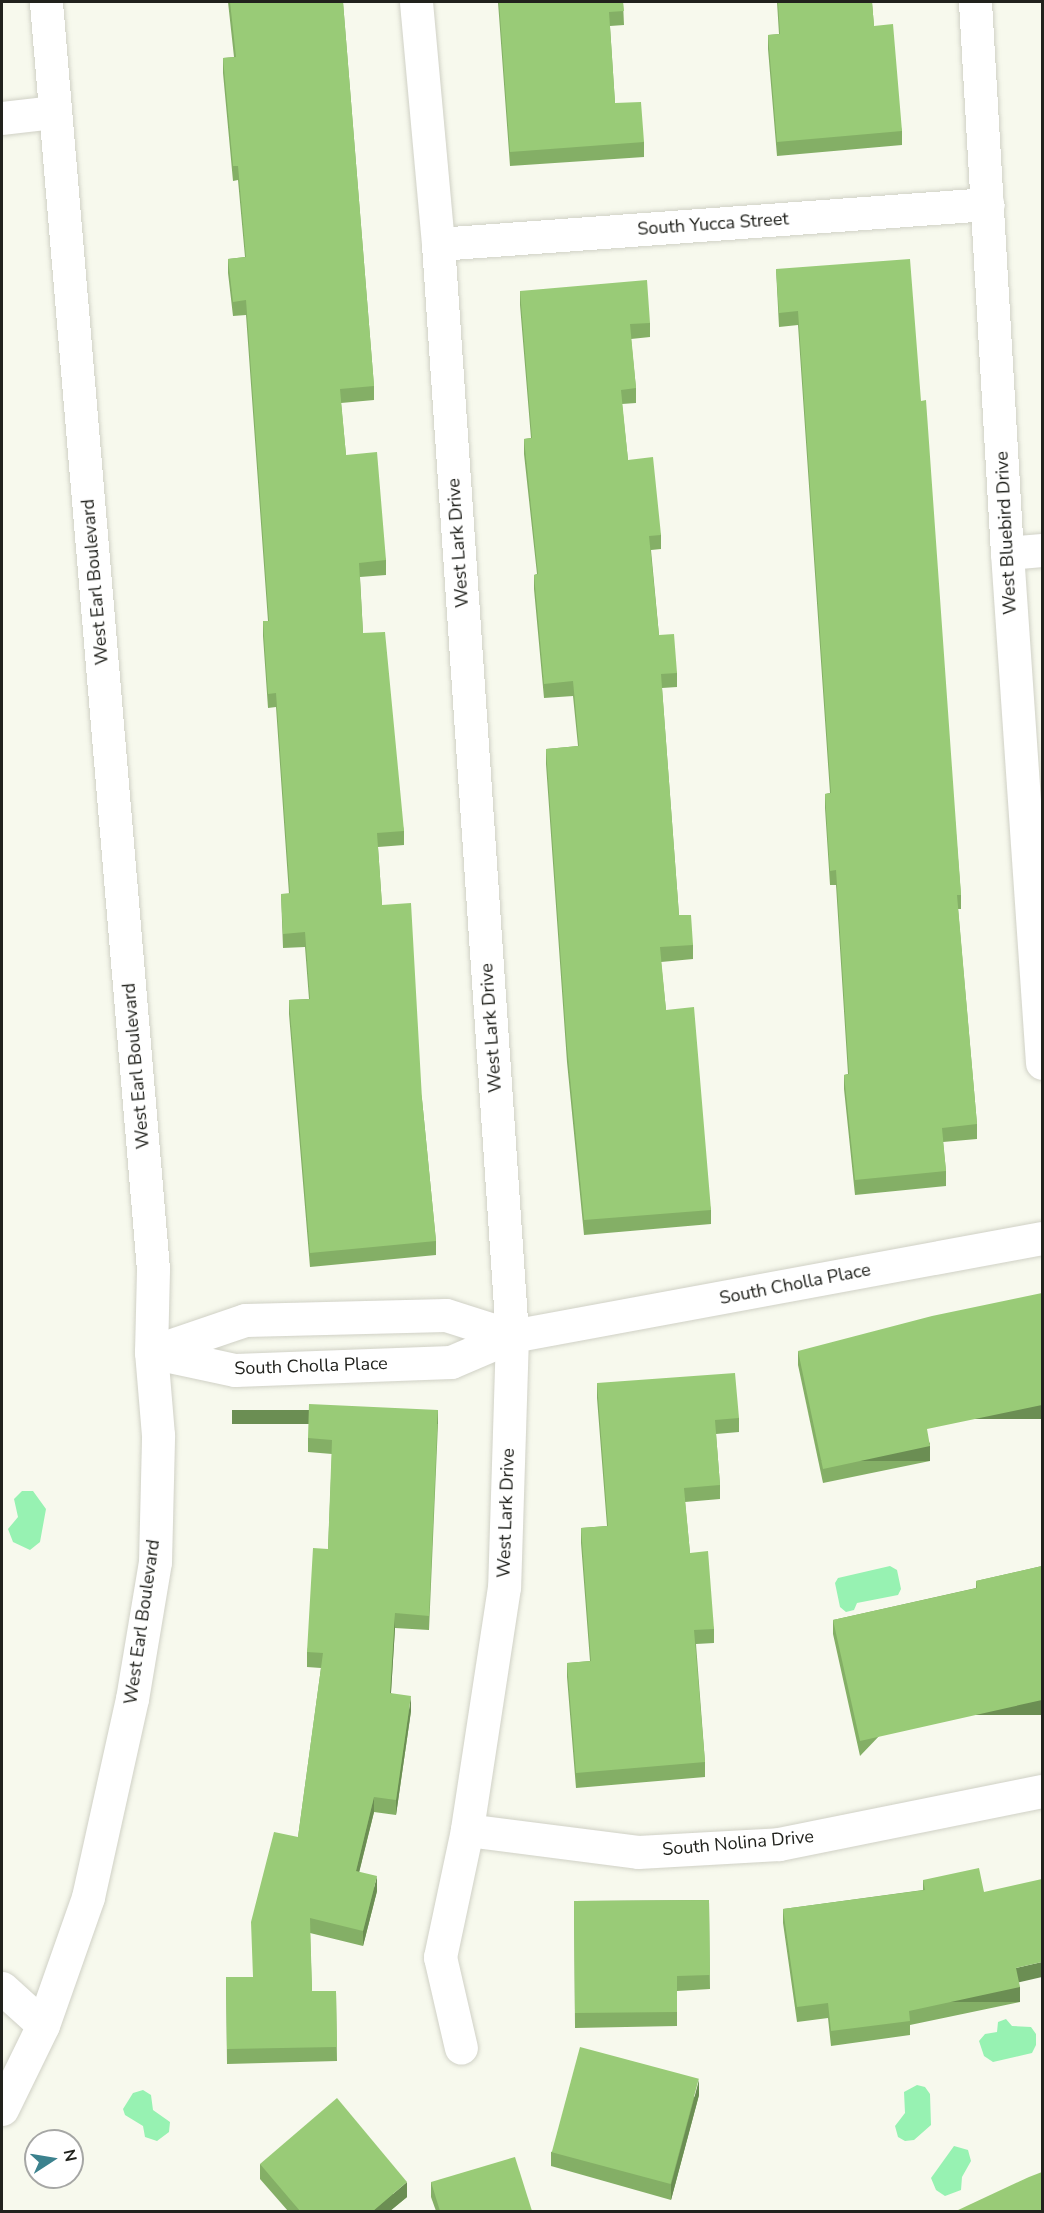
<!DOCTYPE html>
<style>
body{margin:0}
#map{position:relative;width:1044px;height:2213px;overflow:hidden;background:#f7f9ed;font-family:"Nunito Sans",sans-serif}
div>[style]{position:absolute}
.water>*{inset:0;background:#97f2b2}
.roads{filter:drop-shadow(0 0 2px #d0d1c6) drop-shadow(0 0 2px #d0d1c6)}
.minor>*{height:33px;margin:-16.5px;padding:0 16.5px;transform-origin:16.5px;border-radius:16.5px;background:#fff}
.wall>*{inset:0;background:#84af66}
.shaded-wall>*{inset:0;background:#6b8e53;transform-origin:0 0}
.building>*{inset:0;background:#99cb77;transform-origin:0 0}
span{translate:-50% -50%;white-space:nowrap;text-align:center;line-height:1.15;-webkit-text-stroke:4.5px #fff;paint-order:stroke}
.street-label{font-size:18px;color:#21221d}
.frame{position:absolute;inset:0;border:3px solid #21221d;pointer-events:none}
.north{position:absolute;left:24px;top:2129px;width:60px;height:60px;box-sizing:border-box;background:#fff;border:2px solid #a6a7a5;border-radius:50%;rotate:78deg;font-size:16px;font-weight:700;line-height:24px;text-align:center;color:#21221d}
.north::after{content:'';display:block;margin:auto;width:21px;height:27px;background:#3c828e;clip-path:polygon(50% 0,100% 100%,50% 72%,0 100%)}
</style>
<div id="map">
<div class="water">
<i style="clip-path:polygon(22px 1491px,33px 1491px,46px 1509px,40px 1542px,30px 1550px,13px 1542px,8px 1529px,18px 1517px,14px 1499px)"></i>
<i style="clip-path:polygon(890px 1566px,897px 1570px,901px 1589px,898px 1595px,857px 1603px,854px 1610px,846px 1612px,840px 1607px,835px 1583px,838px 1578px)"></i>
<i style="clip-path:polygon(1006px 2019px,1012px 2026px,1031px 2027px,1036px 2034px,1036px 2045px,1032px 2053px,993px 2062px,984px 2056px,979px 2041px,985px 2034px,997px 2032px,998px 2022px)"></i>
<i style="clip-path:polygon(917px 2085px,925px 2087px,930px 2094px,931px 2125px,914px 2140px,905px 2141px,898px 2137px,895px 2126px,905px 2113px,904px 2092px)"></i>
<i style="clip-path:polygon(143px 2090px,151px 2095px,153px 2110px,170px 2122px,169px 2132px,157px 2141px,145px 2137px,143px 2126px,125px 2115px,123px 2109px,133px 2093px)"></i>
<i style="clip-path:polygon(954px 2146px,968px 2150px,971px 2161px,962px 2177px,961px 2190px,945px 2196px,936px 2190px,931px 2178px)"></i>
</div>
<div class="roads">
<div class="minor">
<i style="left:416px;top:2px;width:243px;rotate:84.8deg"></i>
<i style="left:438px;top:244px;width:1095px;rotate:86.12deg"></i>
<i style="left:512px;top:1336px;width:251px;rotate:91.8deg"></i>
<i style="left:504px;top:1587px;width:246px;rotate:98.7deg"></i>
<i style="left:467px;top:1830px;width:130px;rotate:102deg"></i>
<i style="left:440px;top:1957px;width:93px;rotate:77deg"></i>
<i style="left:975px;top:2px;width:552px;rotate:86.68deg"></i>
<i style="left:1007px;top:553px;width:511px;rotate:86.07deg"></i>
<i style="left:2px;top:118px;width:52px;rotate:-6.6deg"></i>
<i style="left:438px;top:244px;width:551px;rotate:-4.16deg"></i>
<i style="left:1007px;top:553px;width:35px;rotate:-5deg"></i>
<i style="left:151px;top:1352px;width:86px;rotate:12.1deg"></i>
<i style="left:235px;top:1370px;width:216px;rotate:-2.1deg"></i>
<i style="left:451px;top:1362px;width:66px;rotate:-23.1deg"></i>
<i style="left:512px;top:1336px;width:539px;rotate:-10.48deg"></i>
<i style="left:151px;top:1352px;width:99px;rotate:-18.8deg"></i>
<i style="left:245px;top:1320px;width:201px;rotate:-1.4deg"></i>
<i style="left:446px;top:1315px;width:69px;rotate:17.7deg"></i>
<i style="left:467px;top:1830px;width:172px;rotate:7.3deg"></i>
<i style="left:638px;top:1852px;width:141px;rotate:-3.2deg"></i>
<i style="left:779px;top:1844px;width:268px;rotate:-11.4deg"></i>
<i style="left:2px;top:1988px;width:55px;rotate:42.1deg"></i>
<i style="left:2px;top:2109px;width:93px;rotate:-64deg"></i>
<i style="left:43px;top:2025px;width:136px;rotate:-70.6deg"></i>
<i style="left:88px;top:1897px;width:203px;rotate:-77.5deg"></i>
<i style="left:132px;top:1699px;width:139px;rotate:-80.5deg"></i>
<i style="left:155px;top:1562px;width:127px;rotate:-88.6deg"></i>
<i style="left:158px;top:1435px;width:83px;rotate:-94.8deg"></i>
<i style="left:151px;top:1352px;width:83px;rotate:-88.6deg"></i>
<i style="left:153px;top:1269px;width:1272px;rotate:-94.83deg"></i>
</div>
</div>
<div class="wall">
<i style="clip-path:polygon(228px 2px,343px 2px,374px 386px,374px 400px,341px 403px,346px 455px,386px 560px,386px 575px,360px 577px,363px 633px,404px 831px,404px 845px,378px 847px,382px 905px,422px 1099px,436px 1241px,436px 1255px,310px 1267px,289px 1014px,289px 1000px,309px 999px,305px 947px,283px 948px,281px 894px,289px 894px,276px 707px,268px 708px,263px 636px,263px 621px,268px 621px,246px 315px,233px 316px,228px 273px,228px 259px,245px 257px,238px 180px,233px 181px,223px 73px,223px 58px,234px 57px)"></i>
<i style="clip-path:polygon(498px 2px,623px 2px,624px 25px,610px 26px,615px 103px,644px 142px,644px 157px,510px 166px)"></i>
<i style="clip-path:polygon(777px 2px,872px 2px,874px 26px,902px 131px,902px 145px,777px 156px,768px 49px,768px 35px,779px 34px)"></i>
<i style="clip-path:polygon(776px 269px,921px 401px,961px 895px,961px 909px,958px 909px,977px 1124px,977px 1139px,943px 1142px,946px 1171px,946px 1186px,855px 1195px,844px 1089px,844px 1075px,848px 1074px,836px 885px,830px 885px,825px 808px,825px 794px,830px 793px,798px 325px,779px 327px)"></i>
<i style="clip-path:polygon(520px 291px,650px 323px,650px 337px,631px 339px,636px 388px,636px 403px,622px 404px,628px 460px,661px 535px,661px 549px,651px 550px,659px 635px,677px 673px,677px 687px,662px 688px,679px 915px,693px 945px,693px 959px,661px 962px,666px 1010px,711px 1210px,711px 1224px,584px 1235px,567px 1062px,546px 764px,546px 749px,578px 746px,573px 696px,544px 698px,534px 589px,534px 575px,537px 574px,524px 454px,524px 439px,531px 438px,520px 305px)"></i>
<i style="clip-path:polygon(798px 1351px,930px 1443px,930px 1461px,823px 1483px,798px 1365px)"></i>
<i style="clip-path:polygon(597px 1383px,739px 1418px,739px 1432px,716px 1434px,720px 1485px,720px 1499px,685px 1502px,690px 1553px,714px 1629px,714px 1643px,696px 1644px,705px 1762px,705px 1777px,576px 1788px,567px 1677px,567px 1663px,590px 1661px,581px 1543px,581px 1528px,607px 1526px,597px 1398px)"></i>
<i style="clip-path:polygon(438px 1424px,429px 1630px,395px 1628px,391px 1693px,411px 1711px,396px 1815px,374px 1812px,359px 1872px,377px 1891px,363px 1946px,310px 1933px,312px 1991px,336px 1991px,337px 2061px,227px 2064px,226px 1977px,253px 1977px,298px 1837px,321px 1668px,307px 1667px,307px 1652px,328px 1549px,332px 1454px,308px 1452px,308px 1438px)"></i>
<i style="clip-path:polygon(1042px 1566px,860px 1756px,833px 1634px,833px 1620px,976px 1588px,976px 1581px)"></i>
<i style="clip-path:polygon(923px 1880px,984px 1892px,1019px 1982px,1020px 2002px,910px 2025px,910px 2035px,831px 2046px,828px 2018px,797px 2022px,783px 1923px,783px 1909px,923px 1890px)"></i>
<i style="clip-path:polygon(709px 1900px,710px 1989px,677px 1991px,677px 2026px,575px 2028px,574px 1901px)"></i>
<i style="clip-path:polygon(699px 2095px,671px 2200px,551px 2166px,551px 2152px)"></i>
<i style="clip-path:polygon(260px 2164px,407px 2197px,390px 2211px,288px 2211px,260px 2179px)"></i>
<i style="clip-path:polygon(431px 2182px,532px 2211px,436px 2211px,431px 2197px)"></i>
</div>
<div class="shaded-wall">
<i style="left:1042px;top:1405px;width:14px;height:117px;rotate:90deg"></i>
<i style="left:438px;top:1410px;width:14px;height:206px;rotate:90deg"></i>
<i style="left:930px;top:1446px;width:15px;height:109px;rotate:90deg"></i>
<i style="clip-path:polygon(395px 1613px,395px 1628px,390px 1708px,390px 1693px)"></i>
<i style="clip-path:polygon(411px 1696px,411px 1711px,396px 1815px,396px 1800px)"></i>
<i style="left:1042px;top:1700px;width:15px;height:187px;rotate:90deg"></i>
<i style="clip-path:polygon(374px 1797px,374px 1812px,356px 1885px,356px 1871px)"></i>
<i style="clip-path:polygon(377px 1876px,377px 1891px,363px 1946px,363px 1931px)"></i>
<i style="clip-path:polygon(1042px 1962px,1042px 1977px,1016px 1983px,1016px 1968px)"></i>
<i style="left:1020px;top:1987px;width:15px;height:114px;rotate:90deg"></i>
<i style="clip-path:polygon(699px 2080px,699px 2095px,671px 2200px,671px 2185px)"></i>
<i style="clip-path:polygon(407px 2182px,407px 2197px,390px 2211px,373px 2211px)"></i>
</div>
<div class="building">
<i style="clip-path:polygon(230px 2px,343px 2px,374px 386px,340px 389px,346px 455px,377px 452px,386px 560px,359px 563px,363px 633px,385px 632px,404px 831px,377px 833px,382px 905px,411px 903px,422px 1099px,436px 1241px,310px 1253px,289px 1000px,310px 999px,305px 932px,283px 934px,281px 894px,290px 893px,276px 693px,268px 694px,263px 621px,269px 621px,246px 300px,233px 302px,228px 259px,246px 257px,238px 166px,233px 166px,223px 58px,236px 57px)"></i>
<i style="clip-path:polygon(499px 2px,623px 2px,624px 11px,609px 12px,615px 103px,641px 102px,644px 142px,510px 152px)"></i>
<i style="clip-path:polygon(778px 2px,872px 2px,874px 26px,893px 24px,902px 131px,777px 142px,768px 35px,780px 34px)"></i>
<i style="clip-path:polygon(910px 259px,921px 401px,926px 400px,961px 895px,957px 895px,977px 1124px,942px 1128px,946px 1171px,855px 1180px,844px 1075px,849px 1074px,836px 870px,830px 871px,825px 794px,831px 793px,798px 311px,779px 313px,776px 269px)"></i>
<i style="clip-path:polygon(647px 280px,650px 323px,630px 324px,636px 388px,621px 390px,628px 460px,653px 457px,661px 535px,649px 536px,659px 635px,674px 634px,677px 673px,661px 674px,679px 915px,691px 915px,693px 945px,660px 947px,666px 1010px,694px 1007px,711px 1210px,584px 1220px,567px 1047px,546px 749px,579px 746px,573px 681px,544px 684px,534px 575px,538px 574px,524px 439px,532px 438px,520px 291px)"></i>
<i style="clip-path:polygon(1042px 1293px,1042px 1405px,927px 1429px,930px 1446px,823px 1469px,798px 1351px,932px 1316px)"></i>
<i style="clip-path:polygon(735px 1373px,739px 1418px,715px 1420px,720px 1485px,684px 1488px,690px 1553px,708px 1551px,714px 1629px,694px 1630px,705px 1762px,576px 1773px,567px 1663px,591px 1661px,581px 1528px,608px 1526px,597px 1383px)"></i>
<i style="clip-path:polygon(309px 1404px,438px 1410px,429px 1616px,395px 1613px,390px 1693px,411px 1696px,396px 1800px,374px 1797px,356px 1871px,377px 1876px,363px 1931px,310px 1918px,312px 1991px,336px 1991px,337px 2047px,227px 2049px,226px 1977px,253px 1977px,251px 1922px,274px 1832px,298px 1837px,323px 1653px,307px 1652px,313px 1548px,328px 1549px,332px 1440px,308px 1438px)"></i>
<i style="clip-path:polygon(1042px 1566px,1042px 1700px,860px 1741px,833px 1620px,977px 1588px,976px 1581px)"></i>
<i style="clip-path:polygon(979px 1868px,984px 1892px,1042px 1879px,1042px 1962px,1016px 1968px,1020px 1987px,909px 2011px,910px 2021px,831px 2031px,828px 2003px,797px 2007px,783px 1909px,925px 1890px,923px 1880px)"></i>
<i style="clip-path:polygon(709px 1900px,710px 1975px,677px 1976px,677px 2012px,575px 2013px,574px 1901px)"></i>
<i style="left:580px;top:2047px;width:123px;height:109px;rotate:15deg"></i>
<i style="clip-path:polygon(337px 2098px,407px 2182px,373px 2211px,300px 2211px,260px 2164px)"></i>
<i style="clip-path:polygon(515px 2157px,532px 2211px,440px 2211px,431px 2182px)"></i>
<i style="clip-path:polygon(1042px 2172px,1042px 2211px,956px 2211px,1029px 2177px)"></i>
</div>
<div class="street-label">
<span style="left:713px;top:224px;rotate:-4deg">South Yucca Street</span>
<span style="left:1006px;top:533px;rotate:-93deg">West Bluebird Drive</span>
<span style="left:458px;top:543px;rotate:-94deg">West Lark Drive</span>
<span style="left:95px;top:582px;rotate:-95deg">West Earl Boulevard</span>
<span style="left:491px;top:1028px;rotate:-94deg">West Lark Drive</span>
<span style="left:136px;top:1066px;rotate:-95deg">West Earl Boulevard</span>
<span style="left:795px;top:1284px;rotate:-11deg">South Cholla Place</span>
<span style="left:311px;top:1366px;rotate:-2deg">South Cholla Place</span>
<span style="left:506px;top:1513px;rotate:-88deg">West Lark Drive</span>
<span style="left:142px;top:1622px;rotate:-82deg">West Earl Boulevard</span>
<span style="left:738px;top:1843px;rotate:-5deg">South Nolina Drive</span>
</div>
<div class="frame"></div>
<div class="north">N</div>
</div>
